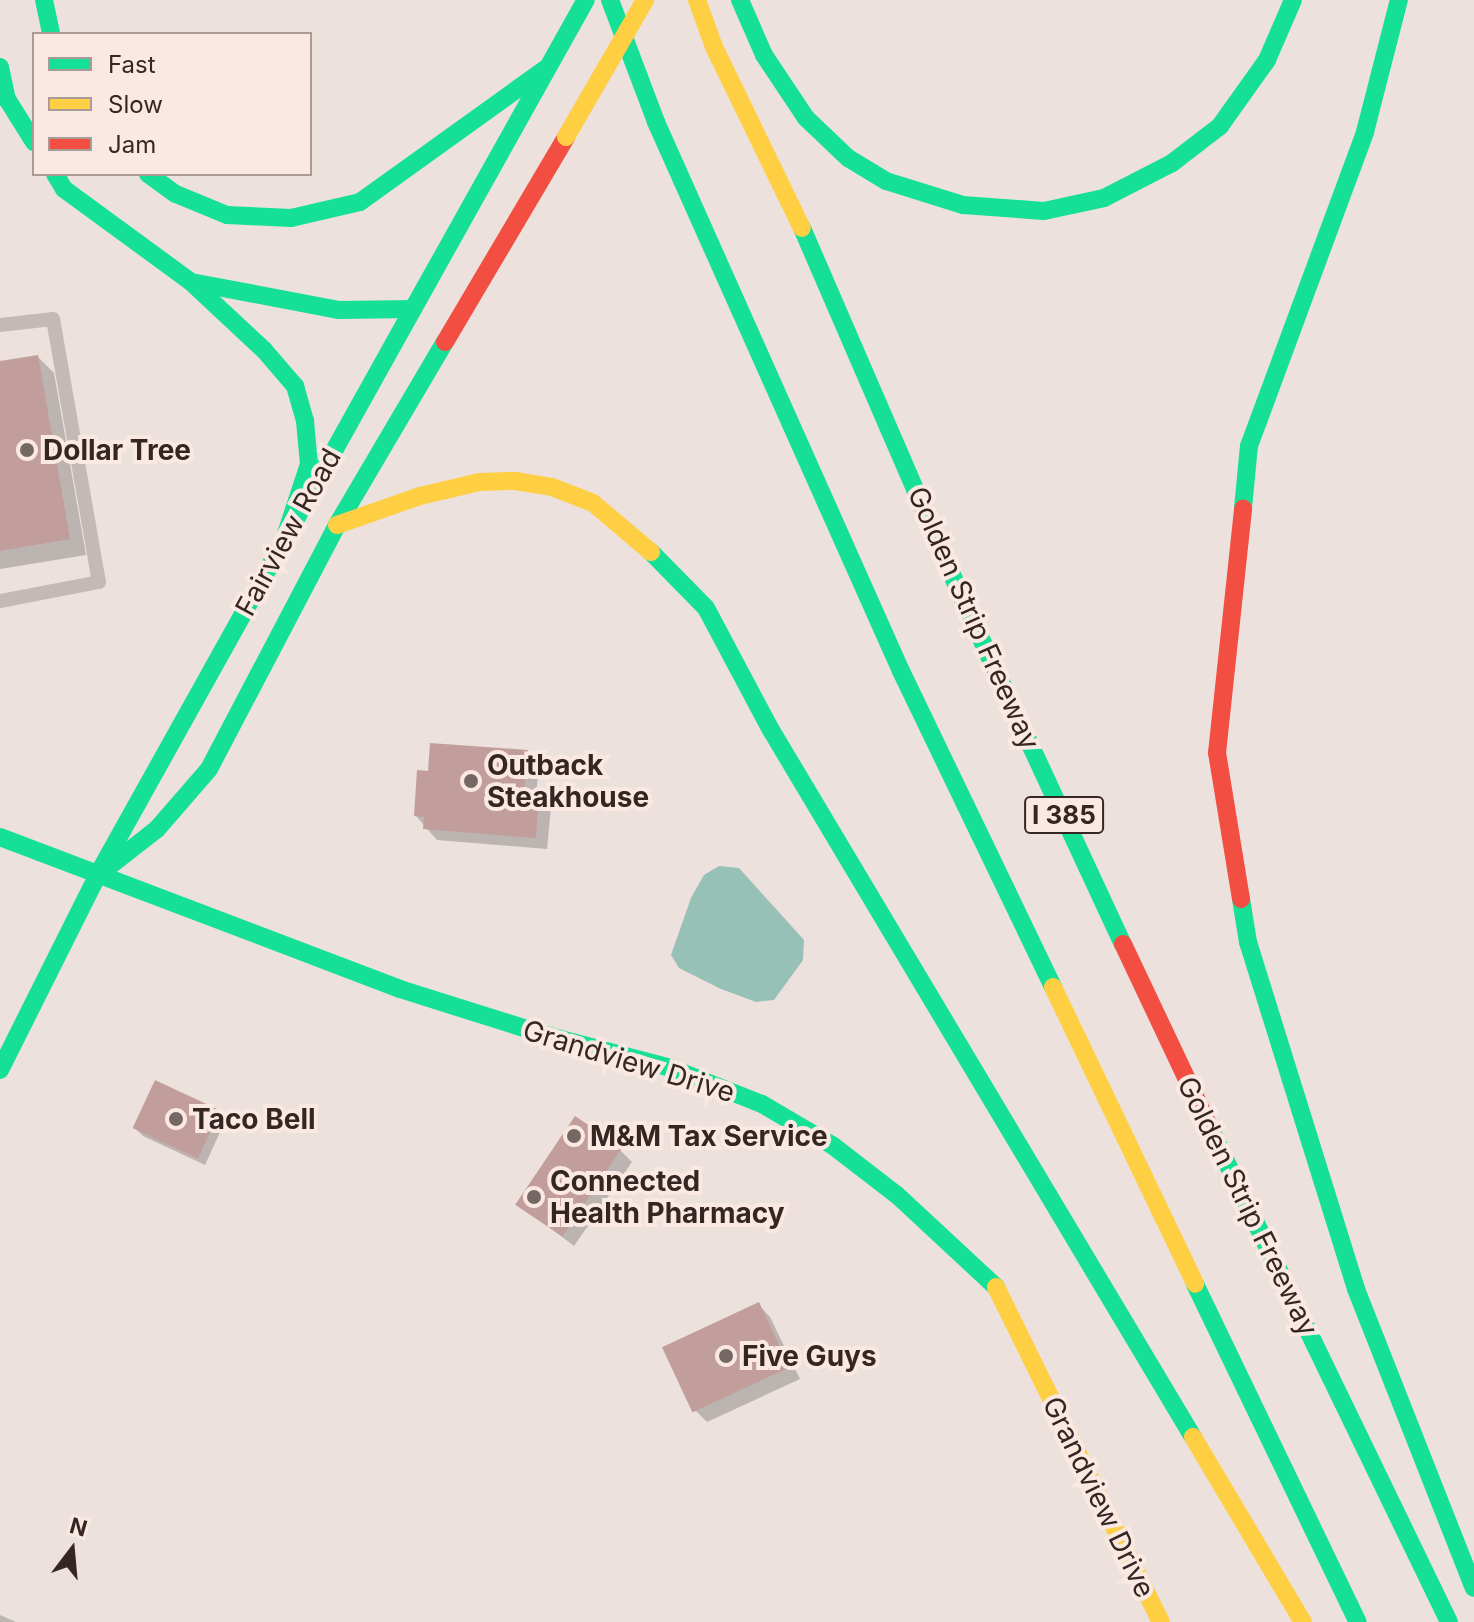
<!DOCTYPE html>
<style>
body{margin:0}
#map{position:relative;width:1474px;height:1622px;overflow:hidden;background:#ece1dc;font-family:Inter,sans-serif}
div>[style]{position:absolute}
.water>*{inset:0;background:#97c0b6}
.shadow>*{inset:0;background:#0003}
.building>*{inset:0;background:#c19e9c;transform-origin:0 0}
.lane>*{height:14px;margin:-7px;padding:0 7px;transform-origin:7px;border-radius:7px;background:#c5b9b6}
.fast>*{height:18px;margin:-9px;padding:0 9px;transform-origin:9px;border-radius:9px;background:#16e098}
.slow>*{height:18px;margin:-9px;padding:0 9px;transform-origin:9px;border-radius:9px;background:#ffcf43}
.jam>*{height:18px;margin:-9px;padding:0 9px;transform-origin:9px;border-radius:9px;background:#f24e42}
.slow-bridge>*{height:18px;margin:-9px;padding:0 9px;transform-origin:9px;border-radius:9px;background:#ffcf43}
.dots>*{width:22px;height:22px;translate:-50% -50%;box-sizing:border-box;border:4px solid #fae9e2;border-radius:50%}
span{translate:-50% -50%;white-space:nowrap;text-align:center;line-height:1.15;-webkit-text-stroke:8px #fae9e2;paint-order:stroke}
.shield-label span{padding:2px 6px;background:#fae9e2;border:2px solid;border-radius:6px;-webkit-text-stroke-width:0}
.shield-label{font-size:26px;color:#352624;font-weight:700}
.poi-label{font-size:28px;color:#352624;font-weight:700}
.left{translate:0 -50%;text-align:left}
.street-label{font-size:28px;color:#352624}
.legend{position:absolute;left:32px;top:32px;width:280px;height:144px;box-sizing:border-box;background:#fae9e2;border:2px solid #ab9b96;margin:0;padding:10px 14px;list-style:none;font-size:24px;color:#352624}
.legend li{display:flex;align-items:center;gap:16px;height:40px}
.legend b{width:40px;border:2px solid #ab9b96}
.north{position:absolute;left:32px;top:1510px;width:80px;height:80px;-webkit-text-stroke:6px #fae9e2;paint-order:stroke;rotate:16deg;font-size:22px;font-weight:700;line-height:32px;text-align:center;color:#352624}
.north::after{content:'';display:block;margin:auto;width:28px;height:36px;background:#352624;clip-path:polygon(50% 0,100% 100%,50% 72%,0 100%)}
</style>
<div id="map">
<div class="water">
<i style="clip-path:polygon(719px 866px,739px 868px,804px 940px,803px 960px,774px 1000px,756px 1002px,721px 989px,679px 968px,671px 955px,691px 898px,704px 875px)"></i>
</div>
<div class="shadow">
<i style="clip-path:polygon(38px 357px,54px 373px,86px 555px,0 569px,0 363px)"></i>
<i style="clip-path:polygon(527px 752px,539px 765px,536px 795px,551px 807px,547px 849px,437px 840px,416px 816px,429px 773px)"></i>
<i style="clip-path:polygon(218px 1111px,226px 1119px,205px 1165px,143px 1136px,135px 1128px)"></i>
<i style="clip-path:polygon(620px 1150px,632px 1162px,574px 1246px,517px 1203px)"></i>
<i style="clip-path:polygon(758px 1304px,770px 1317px,800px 1379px,707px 1422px,695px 1410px)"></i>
<i style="clip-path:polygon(0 1615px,16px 1622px,0 1622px)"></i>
</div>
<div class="building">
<i style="clip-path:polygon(38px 355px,70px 539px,0 551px,0 361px)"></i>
<i style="clip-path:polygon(430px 743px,528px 750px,524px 792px,539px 793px,536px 838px,423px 829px,424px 817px,414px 816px,417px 770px,428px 771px)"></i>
<i style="left:155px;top:1080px;width:72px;height:53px;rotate:25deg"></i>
<i style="left:575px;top:1116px;width:57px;height:107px;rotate:34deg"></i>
<i style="left:759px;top:1302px;width:72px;height:107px;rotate:65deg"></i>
</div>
<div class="lane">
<i style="left:0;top:325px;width:53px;rotate:-6.5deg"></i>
<i style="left:53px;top:319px;width:267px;rotate:80.1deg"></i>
<i style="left:99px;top:582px;width:101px;rotate:169.1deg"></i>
</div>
<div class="fast">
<i style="left:44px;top:0;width:35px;rotate:78deg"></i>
<i style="left:610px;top:0;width:130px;rotate:69.3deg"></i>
<i style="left:656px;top:122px;width:601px;rotate:65.95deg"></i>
<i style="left:901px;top:671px;width:351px;rotate:64.3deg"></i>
<i style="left:740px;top:0;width:60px;rotate:66.4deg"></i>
<i style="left:764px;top:55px;width:76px;rotate:56.3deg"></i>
<i style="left:806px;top:118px;width:58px;rotate:43.6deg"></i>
<i style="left:848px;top:158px;width:44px;rotate:31.2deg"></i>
<i style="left:886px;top:181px;width:81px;rotate:17.3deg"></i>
<i style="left:963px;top:205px;width:81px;rotate:4.2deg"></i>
<i style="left:1044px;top:211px;width:61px;rotate:-12.2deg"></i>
<i style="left:1104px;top:198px;width:76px;rotate:-27.2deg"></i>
<i style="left:1172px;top:163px;width:61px;rotate:-37.6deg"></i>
<i style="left:1220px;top:126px;width:81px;rotate:-54.5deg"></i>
<i style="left:1267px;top:60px;width:65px;rotate:-66.6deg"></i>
<i style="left:0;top:67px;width:33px;rotate:78deg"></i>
<i style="left:7px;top:99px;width:51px;rotate:57.9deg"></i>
<i style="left:55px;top:174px;width:17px;rotate:59deg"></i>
<i style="left:64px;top:189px;width:157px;rotate:36.2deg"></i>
<i style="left:191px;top:282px;width:100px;rotate:43deg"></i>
<i style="left:264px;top:350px;width:48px;rotate:49.3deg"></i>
<i style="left:295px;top:386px;width:36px;rotate:74deg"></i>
<i style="left:305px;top:421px;width:43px;rotate:84.7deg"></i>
<i style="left:309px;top:464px;width:77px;rotate:108.2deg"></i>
<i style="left:148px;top:174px;width:34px;rotate:36deg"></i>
<i style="left:176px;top:194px;width:55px;rotate:22.4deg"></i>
<i style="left:227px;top:215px;width:64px;rotate:2.7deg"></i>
<i style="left:291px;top:218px;width:71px;rotate:-13.1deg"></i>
<i style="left:360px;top:202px;width:231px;rotate:-35.7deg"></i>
<i style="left:802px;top:228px;width:408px;rotate:66.6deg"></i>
<i style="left:964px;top:602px;width:377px;rotate:65.1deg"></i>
<i style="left:191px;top:282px;width:151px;rotate:10.7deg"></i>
<i style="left:339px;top:310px;width:74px;rotate:-0.8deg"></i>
<i style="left:413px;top:309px;width:354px;rotate:-60.8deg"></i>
<i style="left:1243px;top:508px;width:62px;rotate:-84.5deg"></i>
<i style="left:1249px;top:446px;width:335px;rotate:-69.7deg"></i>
<i style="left:1365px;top:132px;width:136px;rotate:-75.6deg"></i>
<i style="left:651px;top:552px;width:78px;rotate:45.5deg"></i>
<i style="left:706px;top:608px;width:138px;rotate:62deg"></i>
<i style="left:771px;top:730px;width:823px;rotate:59.17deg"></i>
<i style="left:0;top:837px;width:428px;rotate:20.8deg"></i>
<i style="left:400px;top:989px;width:156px;rotate:17.5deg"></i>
<i style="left:549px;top:1036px;width:126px;rotate:14.7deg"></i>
<i style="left:671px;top:1068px;width:98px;rotate:21.6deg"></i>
<i style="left:762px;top:1104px;width:81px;rotate:30.4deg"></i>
<i style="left:832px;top:1145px;width:82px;rotate:37.6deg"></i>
<i style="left:897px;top:1195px;width:135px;rotate:42.9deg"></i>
<i style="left:97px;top:876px;width:76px;rotate:-38.1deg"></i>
<i style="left:157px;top:829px;width:79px;rotate:-49.1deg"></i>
<i style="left:209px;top:769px;width:276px;rotate:-62.3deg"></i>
<i style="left:337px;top:525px;width:212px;rotate:-59.5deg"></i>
<i style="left:1241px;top:899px;width:44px;rotate:80.8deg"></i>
<i style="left:1248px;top:942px;width:363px;rotate:72.7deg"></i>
<i style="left:1356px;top:1289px;width:321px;rotate:68.5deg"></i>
<i style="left:0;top:1070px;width:217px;rotate:-63.4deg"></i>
<i style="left:97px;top:876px;width:649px;rotate:-60.87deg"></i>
<i style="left:1207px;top:1122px;width:555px;rotate:64.17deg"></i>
<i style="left:1195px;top:1284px;width:375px;rotate:64.3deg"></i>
</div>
<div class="slow">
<i style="left:697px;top:0;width:50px;rotate:70.1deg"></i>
<i style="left:714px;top:47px;width:201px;rotate:64.1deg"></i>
<i style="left:337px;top:525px;width:88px;rotate:-19.3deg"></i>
<i style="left:420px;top:496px;width:61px;rotate:-13.3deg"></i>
<i style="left:479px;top:482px;width:36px;rotate:-2deg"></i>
<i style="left:515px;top:481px;width:37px;rotate:9deg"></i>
<i style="left:552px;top:487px;width:44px;rotate:21.3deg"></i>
<i style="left:593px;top:503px;width:76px;rotate:40.2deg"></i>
<i style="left:1053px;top:987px;width:329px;rotate:64.4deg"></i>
<i style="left:996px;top:1287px;width:373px;rotate:63.8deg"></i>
<i style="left:1193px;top:1437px;width:215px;rotate:59.3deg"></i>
</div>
<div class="jam">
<i style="left:445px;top:342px;width:238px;rotate:-59.4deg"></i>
<i style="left:1241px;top:899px;width:148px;rotate:-99.3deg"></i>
<i style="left:1217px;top:753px;width:246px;rotate:-83.9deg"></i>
<i style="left:1123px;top:944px;width:197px;rotate:64.7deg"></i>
</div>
<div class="slow-bridge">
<i style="left:566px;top:137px;width:158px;rotate:-60deg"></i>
</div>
<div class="dots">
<i style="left:27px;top:450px;background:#756764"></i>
<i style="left:471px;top:781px;background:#756764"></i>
<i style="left:176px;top:1119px;background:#756764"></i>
<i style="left:574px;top:1136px;background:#756764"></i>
<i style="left:534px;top:1197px;background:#756764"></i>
<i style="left:726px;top:1356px;background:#756764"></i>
</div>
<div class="shield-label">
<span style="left:1064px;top:815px">I 385</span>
</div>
<div class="poi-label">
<span class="left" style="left:43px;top:450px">Dollar Tree</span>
<span class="left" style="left:487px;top:781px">Outback<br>Steakhouse</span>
<span class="left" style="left:192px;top:1119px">Taco Bell</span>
<span class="left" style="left:590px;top:1136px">M&amp;M Tax Service</span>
<span class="left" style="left:550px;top:1197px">Connected<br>Health Pharmacy</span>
<span class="left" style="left:742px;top:1356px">Five Guys</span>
</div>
<div class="street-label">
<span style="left:288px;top:532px;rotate:-61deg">Fairview Road</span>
<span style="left:974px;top:618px;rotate:66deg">Golden Strip Freeway</span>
<span style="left:629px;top:1061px;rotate:17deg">Grandview Drive</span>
<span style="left:1248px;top:1206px;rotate:64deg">Golden Strip Freeway</span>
<span style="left:1099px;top:1497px;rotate:64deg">Grandview Drive</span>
</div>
<ul class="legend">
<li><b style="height:10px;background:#16e098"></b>Fast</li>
<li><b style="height:10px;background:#ffcf43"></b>Slow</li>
<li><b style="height:10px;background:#f24e42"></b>Jam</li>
</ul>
<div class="north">N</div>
</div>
